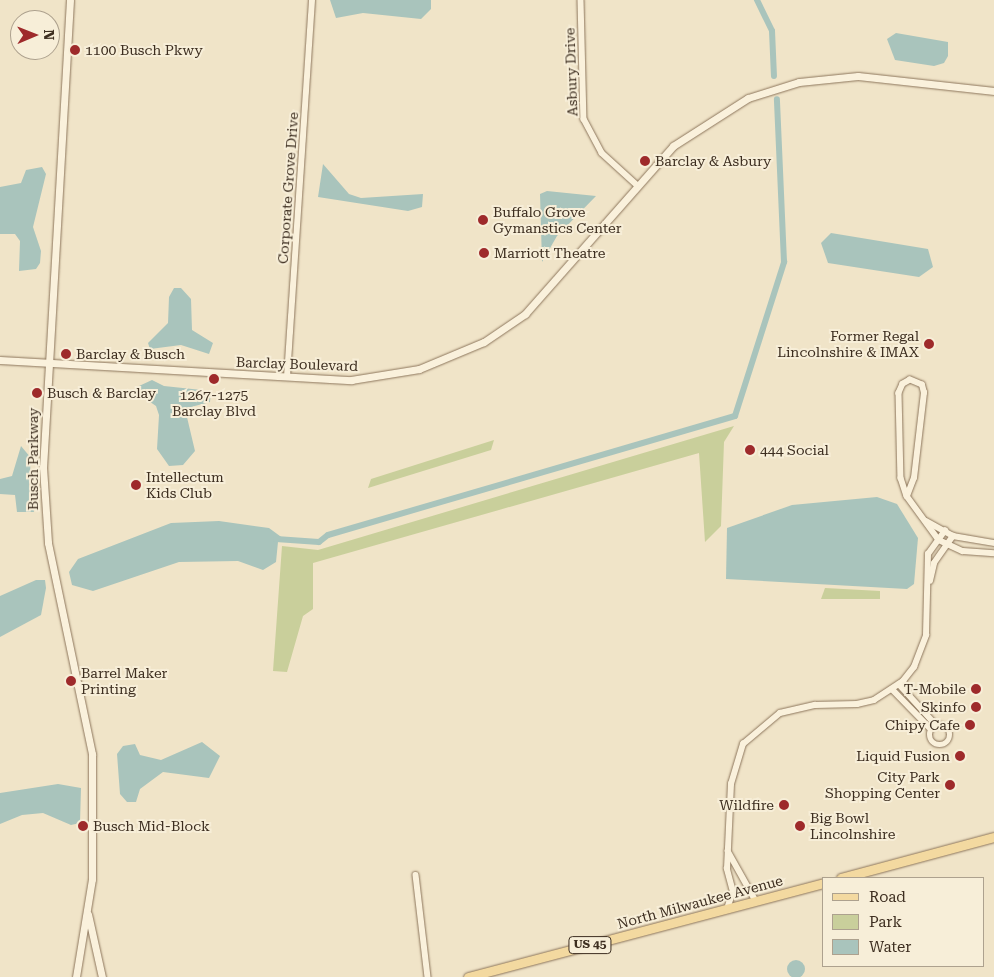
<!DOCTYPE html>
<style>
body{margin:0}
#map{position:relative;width:994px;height:977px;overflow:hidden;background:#f0e4c8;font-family:"Roboto Serif",serif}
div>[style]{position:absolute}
.green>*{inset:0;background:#c9cf9b}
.water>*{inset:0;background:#a9c4bc}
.round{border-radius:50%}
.canal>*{height:6px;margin:-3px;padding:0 3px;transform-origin:3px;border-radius:3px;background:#a9c4bc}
.roads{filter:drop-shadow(0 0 1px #8d765c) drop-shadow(0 0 1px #8d765c)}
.minor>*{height:5.5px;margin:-2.75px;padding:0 2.75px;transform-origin:2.75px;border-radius:2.75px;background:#faf1dc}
.minor>.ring{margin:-2.75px;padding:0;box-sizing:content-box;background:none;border:5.5px solid #faf1dc;border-radius:50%}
.tertiary>*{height:7px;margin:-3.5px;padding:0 3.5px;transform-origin:3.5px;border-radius:3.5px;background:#faf1dc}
.primary>*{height:9px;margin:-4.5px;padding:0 4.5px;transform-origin:4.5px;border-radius:4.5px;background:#f3d9a0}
.dots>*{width:14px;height:14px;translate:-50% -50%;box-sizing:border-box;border:2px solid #f7eed8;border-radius:50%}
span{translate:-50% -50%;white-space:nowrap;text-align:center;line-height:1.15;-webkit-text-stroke:4px #f7eed8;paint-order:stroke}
.shield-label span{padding:1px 4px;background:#f7eed8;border:1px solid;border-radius:4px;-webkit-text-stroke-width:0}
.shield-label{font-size:12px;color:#3d2e20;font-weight:700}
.poi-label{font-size:14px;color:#3d2e20}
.left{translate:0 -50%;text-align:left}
.right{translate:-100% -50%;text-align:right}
.street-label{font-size:14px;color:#3d2e20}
.legend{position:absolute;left:822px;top:877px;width:162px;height:90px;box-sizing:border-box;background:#f7eed8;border:1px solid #ada18e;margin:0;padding:6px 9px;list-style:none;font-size:15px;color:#3d2e20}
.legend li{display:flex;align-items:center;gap:10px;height:25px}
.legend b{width:25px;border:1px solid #ada18e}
.north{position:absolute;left:10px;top:10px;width:50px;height:50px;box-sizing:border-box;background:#f7eed8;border:1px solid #ada18e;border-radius:50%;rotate:89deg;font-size:14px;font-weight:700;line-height:20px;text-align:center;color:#3d2e20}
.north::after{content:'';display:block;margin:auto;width:18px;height:22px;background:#9e2a2b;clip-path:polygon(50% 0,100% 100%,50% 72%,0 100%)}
</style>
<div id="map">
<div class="green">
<i style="clip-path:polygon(734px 426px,724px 442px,721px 526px,705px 542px,699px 453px,313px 563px,313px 609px,303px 616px,287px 672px,273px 671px,282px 546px,318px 550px)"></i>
<i style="clip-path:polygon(494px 440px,491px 450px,368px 488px,371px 479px)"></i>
<i style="clip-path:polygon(825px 588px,880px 591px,880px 599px,821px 599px)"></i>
</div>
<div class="water">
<i style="clip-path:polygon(330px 0,431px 0,431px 9px,421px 19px,363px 13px,336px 18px)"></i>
<i style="clip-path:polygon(896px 33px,948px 42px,948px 56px,944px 63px,934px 66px,895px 60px,887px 39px)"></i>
<i style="clip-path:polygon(323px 164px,349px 194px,361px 198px,423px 194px,422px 207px,408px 211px,318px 197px)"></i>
<i style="clip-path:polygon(42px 167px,46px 174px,33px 227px,41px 251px,40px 263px,36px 269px,19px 271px,20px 241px,15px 234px,0 234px,0 187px,21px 183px,26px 170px)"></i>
<i style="clip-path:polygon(547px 191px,596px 196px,557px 236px,542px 262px,540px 194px)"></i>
<i style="clip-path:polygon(831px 233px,928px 249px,933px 267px,919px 277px,828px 263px,821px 243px)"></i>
<i style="clip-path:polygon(174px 288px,181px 288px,191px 299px,192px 330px,213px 343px,209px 354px,181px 345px,150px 349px,148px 343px,168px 323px,169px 297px)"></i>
<i style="clip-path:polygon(152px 380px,164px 386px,211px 391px,210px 402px,191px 407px,186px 413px,195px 451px,183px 465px,169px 466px,157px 449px,159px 415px,156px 406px,137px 393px,139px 386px)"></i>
<i style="clip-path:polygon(21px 446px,31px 458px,29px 486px,34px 512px,17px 512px,15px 495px,0 494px,0 479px,12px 476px)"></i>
<i style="clip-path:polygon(877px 497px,897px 504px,918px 538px,914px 584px,907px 589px,726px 579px,727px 528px,792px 505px)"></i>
<i style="clip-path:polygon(219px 521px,269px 528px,284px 539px,278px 542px,276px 562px,263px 570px,238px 561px,179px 562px,93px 591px,72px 585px,69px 572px,78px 559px,171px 523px)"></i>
<i style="clip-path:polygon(36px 580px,45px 580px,46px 588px,41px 615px,0 637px,0 596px)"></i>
<i style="clip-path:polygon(202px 742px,220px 756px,209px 778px,163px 772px,140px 789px,136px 802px,127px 802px,120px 794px,117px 754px,123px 746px,135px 744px,140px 755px,161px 760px)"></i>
<i style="clip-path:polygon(58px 784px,81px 788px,80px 823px,71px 825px,43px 813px,22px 815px,0 824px,0 793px)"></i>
<i class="round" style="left:787px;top:960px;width:18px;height:18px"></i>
</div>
<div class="canal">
<i style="left:757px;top:0;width:34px;rotate:64deg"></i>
<i style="left:772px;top:31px;width:45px;rotate:87.5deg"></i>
<i style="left:276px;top:539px;width:43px;rotate:4deg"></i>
<i style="left:319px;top:542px;width:11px;rotate:-38deg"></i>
<i style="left:328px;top:535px;width:424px;rotate:-16.3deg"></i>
<i style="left:735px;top:416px;width:162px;rotate:-72.3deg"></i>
<i style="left:784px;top:262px;width:163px;rotate:-92.5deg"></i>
</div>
<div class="roads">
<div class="minor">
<i style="left:581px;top:0;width:119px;rotate:88.6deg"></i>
<i style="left:584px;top:119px;width:38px;rotate:62deg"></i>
<i style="left:602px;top:153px;width:46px;rotate:42.4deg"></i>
<i style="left:287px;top:377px;width:378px;rotate:-86.2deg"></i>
<i style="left:907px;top:496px;width:19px;rotate:-69deg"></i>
<i style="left:914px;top:478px;width:86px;rotate:-83.3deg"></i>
<i style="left:924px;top:393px;width:8px;rotate:-104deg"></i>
<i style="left:922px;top:385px;width:13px;rotate:-157deg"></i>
<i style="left:910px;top:380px;width:8px;rotate:150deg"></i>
<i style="left:903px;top:384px;width:10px;rotate:114deg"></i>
<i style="left:899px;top:393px;width:85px;rotate:88.7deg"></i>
<i style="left:901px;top:478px;width:19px;rotate:72deg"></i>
<i style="left:907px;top:496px;width:54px;rotate:54deg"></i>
<i style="left:939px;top:540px;width:26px;rotate:25deg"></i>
<i style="left:963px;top:551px;width:31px;rotate:4deg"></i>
<i style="left:926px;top:521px;width:31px;rotate:29deg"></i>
<i style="left:953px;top:536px;width:42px;rotate:9.7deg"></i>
<i style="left:930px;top:581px;width:18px;rotate:-77deg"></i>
<i style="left:934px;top:563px;width:33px;rotate:-55deg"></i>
<i style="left:899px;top:684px;width:55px;rotate:47.9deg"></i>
<i style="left:892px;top:689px;width:56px;rotate:45.7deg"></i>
<i class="ring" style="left:930px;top:725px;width:14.5px;height:14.5px"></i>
<i style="left:728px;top:851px;width:57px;rotate:60.8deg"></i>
<i style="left:416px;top:875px;width:103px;rotate:83.3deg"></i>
<i style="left:727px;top:909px;width:18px;rotate:-71deg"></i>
<i style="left:733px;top:892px;width:24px;rotate:-105deg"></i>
<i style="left:727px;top:869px;width:85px;rotate:-87.3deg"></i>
<i style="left:731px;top:784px;width:42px;rotate:-73.3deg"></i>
<i style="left:743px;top:744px;width:48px;rotate:-40deg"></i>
<i style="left:780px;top:713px;width:36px;rotate:-13deg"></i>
<i style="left:815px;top:705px;width:42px;rotate:-1.4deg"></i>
<i style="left:857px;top:704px;width:17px;rotate:-13deg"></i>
<i style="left:874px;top:700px;width:35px;rotate:-33deg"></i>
<i style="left:903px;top:681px;width:18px;rotate:-52deg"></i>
<i style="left:914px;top:667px;width:34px;rotate:-69deg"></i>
<i style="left:926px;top:635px;width:81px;rotate:-88.6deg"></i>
<i style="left:928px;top:554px;width:29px;rotate:-54deg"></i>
</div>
<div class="tertiary">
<i style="left:70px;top:0;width:468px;rotate:93.3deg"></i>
<i style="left:43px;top:467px;width:76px;rotate:86.2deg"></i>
<i style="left:48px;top:543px;width:216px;rotate:78.2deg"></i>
<i style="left:92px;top:754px;width:125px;rotate:90deg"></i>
<i style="left:92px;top:879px;width:99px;rotate:99.3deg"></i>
<i style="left:0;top:360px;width:352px;rotate:3.3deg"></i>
<i style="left:351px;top:380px;width:69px;rotate:-9.2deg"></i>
<i style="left:419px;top:369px;width:70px;rotate:-22.6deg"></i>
<i style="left:484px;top:342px;width:50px;rotate:-34.3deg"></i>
<i style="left:525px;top:314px;width:224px;rotate:-48.6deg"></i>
<i style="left:673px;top:146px;width:89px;rotate:-32.6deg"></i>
<i style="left:748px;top:98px;width:53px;rotate:-17.4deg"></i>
<i style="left:799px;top:82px;width:59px;rotate:-5.8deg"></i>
<i style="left:858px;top:76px;width:137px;rotate:6.3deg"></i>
<i style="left:88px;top:914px;width:65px;rotate:77.5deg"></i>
</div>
<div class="primary">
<i style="left:841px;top:878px;width:158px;rotate:-15deg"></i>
<i style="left:468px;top:977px;width:367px;rotate:-14.8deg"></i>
</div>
</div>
<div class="dots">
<i style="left:75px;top:50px;background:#9e2a2b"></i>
<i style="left:645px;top:161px;background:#9e2a2b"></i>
<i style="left:483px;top:220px;background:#9e2a2b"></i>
<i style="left:484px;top:253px;background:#9e2a2b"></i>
<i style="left:929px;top:344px;background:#9e2a2b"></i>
<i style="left:66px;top:354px;background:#9e2a2b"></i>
<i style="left:214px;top:379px;background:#9e2a2b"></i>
<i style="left:37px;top:393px;background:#9e2a2b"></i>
<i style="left:750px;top:450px;background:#9e2a2b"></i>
<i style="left:136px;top:485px;background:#9e2a2b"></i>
<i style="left:71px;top:681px;background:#9e2a2b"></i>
<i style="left:976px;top:689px;background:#9e2a2b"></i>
<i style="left:976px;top:707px;background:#9e2a2b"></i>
<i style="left:970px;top:725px;background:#9e2a2b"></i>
<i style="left:960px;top:756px;background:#9e2a2b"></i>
<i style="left:950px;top:785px;background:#9e2a2b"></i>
<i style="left:784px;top:805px;background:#9e2a2b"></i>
<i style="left:83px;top:826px;background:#9e2a2b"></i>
<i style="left:800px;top:826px;background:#9e2a2b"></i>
</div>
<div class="shield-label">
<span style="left:590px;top:945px">US 45</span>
</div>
<div class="poi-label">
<span class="left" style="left:85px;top:50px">1100 Busch Pkwy</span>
<span class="left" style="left:655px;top:161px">Barclay &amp; Asbury</span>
<span class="left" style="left:493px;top:220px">Buffalo Grove<br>Gymanstics Center</span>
<span class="left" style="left:494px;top:253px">Marriott Theatre</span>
<span class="right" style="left:919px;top:344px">Former Regal<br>Lincolnshire &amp; IMAX</span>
<span class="left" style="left:76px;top:354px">Barclay &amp; Busch</span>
<span class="left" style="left:47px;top:393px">Busch &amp; Barclay</span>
<span style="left:214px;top:403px">1267-1275<br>Barclay Blvd</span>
<span class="left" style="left:760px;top:450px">444 Social</span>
<span class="left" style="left:146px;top:485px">Intellectum<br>Kids Club</span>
<span class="left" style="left:81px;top:681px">Barrel Maker<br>Printing</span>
<span class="right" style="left:966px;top:689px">T-Mobile</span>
<span class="right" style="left:966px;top:707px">Skinfo</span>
<span class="right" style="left:960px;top:725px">Chipy Cafe</span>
<span class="right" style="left:950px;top:756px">Liquid Fusion</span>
<span class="right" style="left:940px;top:785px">City Park<br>Shopping Center</span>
<span class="right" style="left:774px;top:805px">Wildfire</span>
<span class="left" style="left:810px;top:826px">Big Bowl<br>Lincolnshire</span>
<span class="left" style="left:93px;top:826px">Busch Mid-Block</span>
</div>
<div class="street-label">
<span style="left:571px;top:72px;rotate:-92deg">Asbury Drive</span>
<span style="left:288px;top:188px;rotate:-86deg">Corporate Grove Drive</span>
<span style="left:297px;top:364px;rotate:2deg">Barclay Boulevard</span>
<span style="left:33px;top:459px;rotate:-90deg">Busch Parkway</span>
<span style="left:700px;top:902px;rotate:-15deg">North Milwaukee Avenue</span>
</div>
<ul class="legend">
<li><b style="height:6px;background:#f3d9a0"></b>Road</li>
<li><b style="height:14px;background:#c9cf9b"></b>Park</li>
<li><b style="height:14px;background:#a9c4bc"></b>Water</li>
</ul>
<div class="north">N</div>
</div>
